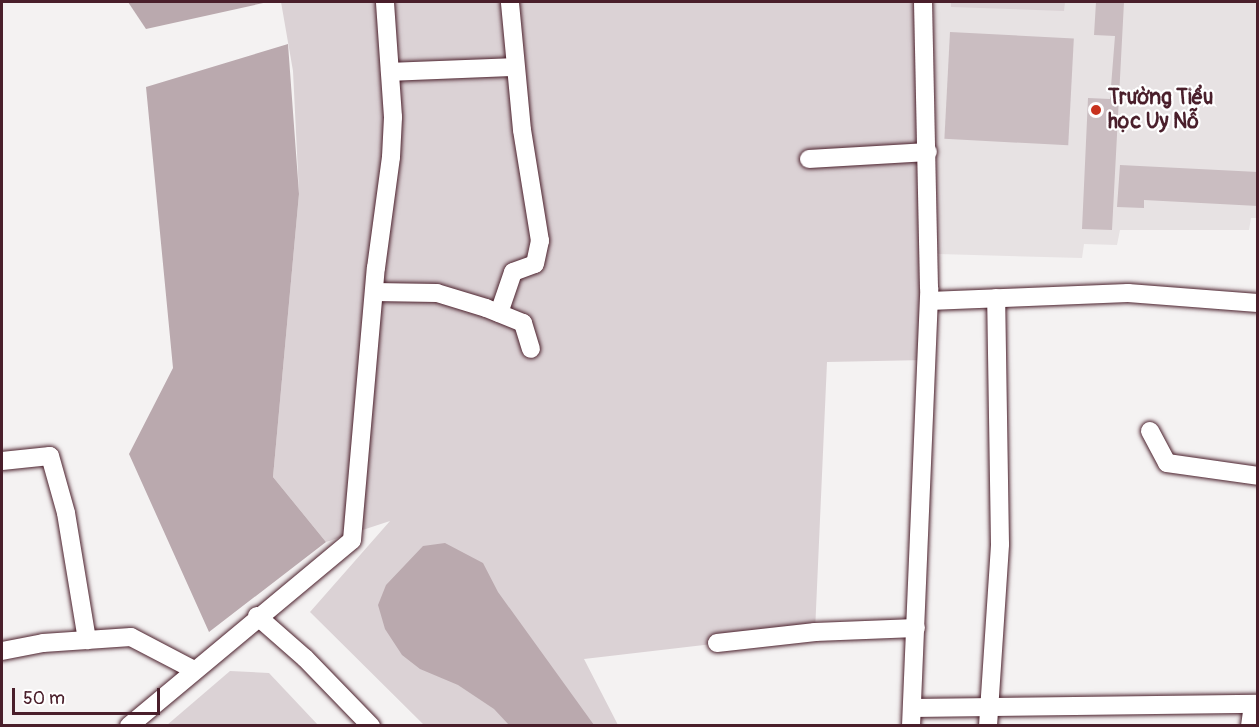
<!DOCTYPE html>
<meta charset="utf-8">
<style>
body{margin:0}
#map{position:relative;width:1259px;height:727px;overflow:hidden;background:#f4f2f2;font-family:Pangolin,sans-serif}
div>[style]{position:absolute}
.built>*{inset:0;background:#e7e2e3}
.green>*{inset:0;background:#dbd2d5}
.water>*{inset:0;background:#baa9ae}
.building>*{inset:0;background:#cabdc1;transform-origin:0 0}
.roads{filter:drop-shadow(0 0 2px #4a1f2b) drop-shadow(0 0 2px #4a1f2b)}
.street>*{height:18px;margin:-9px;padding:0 9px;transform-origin:9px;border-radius:9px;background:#fff}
.dots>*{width:16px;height:16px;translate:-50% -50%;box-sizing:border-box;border:3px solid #fff;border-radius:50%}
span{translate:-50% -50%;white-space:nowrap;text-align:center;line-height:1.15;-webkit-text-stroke:4.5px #fff;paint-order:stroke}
.poi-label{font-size:21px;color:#4a1f2b;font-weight:700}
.left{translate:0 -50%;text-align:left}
.frame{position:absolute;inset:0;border:3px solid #4a1f2b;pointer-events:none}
.scale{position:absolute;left:12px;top:688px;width:148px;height:27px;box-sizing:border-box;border:3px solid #4a1f2b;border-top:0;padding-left:8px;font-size:18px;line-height:21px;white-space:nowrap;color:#4a1f2b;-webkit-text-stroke:4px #fff;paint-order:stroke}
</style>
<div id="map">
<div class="built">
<i style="clip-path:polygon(933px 2px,1257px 2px,1257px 218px,1251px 218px,1249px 230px,1120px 230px,1117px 245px,1084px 244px,1082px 258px,938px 254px)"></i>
</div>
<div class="green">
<i style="clip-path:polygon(281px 2px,923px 2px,926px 360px,827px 362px,815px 632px,584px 659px,618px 725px,424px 725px,310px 612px,390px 521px,326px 542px,273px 477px,299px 194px,293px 71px)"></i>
<i style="clip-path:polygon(951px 2px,1065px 2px,1064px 11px,951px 7px)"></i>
<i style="clip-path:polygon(230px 671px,269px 673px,318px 725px,167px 725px)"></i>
</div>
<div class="water">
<i style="clip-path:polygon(128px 2px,268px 2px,146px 29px)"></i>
<i style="clip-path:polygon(288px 44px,299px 194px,273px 477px,326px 542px,209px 632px,129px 454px,173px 368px,146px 87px)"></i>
<i style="clip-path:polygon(445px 543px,483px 563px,498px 592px,594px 725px,509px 725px,494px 709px,458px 685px,420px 669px,402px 655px,385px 629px,378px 605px,386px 585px,423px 546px)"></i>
</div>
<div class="building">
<i style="clip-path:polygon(1096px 2px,1124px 2px,1112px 230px,1082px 229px,1088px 98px,1110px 99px,1115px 36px,1094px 35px)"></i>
<i style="left:950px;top:32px;width:124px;height:107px;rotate:3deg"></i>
<i style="clip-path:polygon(1120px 165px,1258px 172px,1258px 206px,1144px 200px,1144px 208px,1117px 207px)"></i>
</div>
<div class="roads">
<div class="street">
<i style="left:390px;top:72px;width:125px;rotate:-2.3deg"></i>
<i style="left:809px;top:159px;width:119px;rotate:-3.4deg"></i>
<i style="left:374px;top:292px;width:63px;rotate:0.9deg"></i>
<i style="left:437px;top:293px;width:51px;rotate:17deg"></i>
<i style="left:486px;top:308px;width:40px;rotate:22deg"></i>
<i style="left:523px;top:323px;width:27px;rotate:73deg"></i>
<i style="left:929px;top:301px;width:199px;rotate:-2.3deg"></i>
<i style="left:1128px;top:293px;width:130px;rotate:4.4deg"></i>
<i style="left:499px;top:313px;width:43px;rotate:-71.1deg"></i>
<i style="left:513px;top:272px;width:23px;rotate:-20deg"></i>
<i style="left:535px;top:264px;width:24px;rotate:-78deg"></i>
<i style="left:540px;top:241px;width:112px;rotate:-99.2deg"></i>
<i style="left:522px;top:130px;width:129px;rotate:-95.4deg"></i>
<i style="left:1150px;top:431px;width:36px;rotate:62deg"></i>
<i style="left:1167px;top:463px;width:92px;rotate:8.1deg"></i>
<i style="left:2px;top:461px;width:48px;rotate:-5.9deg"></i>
<i style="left:50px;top:456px;width:59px;rotate:74.3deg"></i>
<i style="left:66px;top:513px;width:129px;rotate:80.6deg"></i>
<i style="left:257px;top:616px;width:64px;rotate:41.2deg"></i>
<i style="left:305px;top:658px;width:95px;rotate:45.9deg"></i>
<i style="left:717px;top:643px;width:99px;rotate:-6.4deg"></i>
<i style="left:815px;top:632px;width:101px;rotate:-2.3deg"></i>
<i style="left:2px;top:651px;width:42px;rotate:-11deg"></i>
<i style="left:43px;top:643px;width:88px;rotate:-3.9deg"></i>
<i style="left:131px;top:637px;width:71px;rotate:27.6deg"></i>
<i style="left:912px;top:708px;width:346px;rotate:-0.7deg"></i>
<i style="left:129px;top:726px;width:290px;rotate:-39.8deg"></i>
<i style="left:352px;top:540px;width:273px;rotate:-85deg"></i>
<i style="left:376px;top:268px;width:112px;rotate:-82.3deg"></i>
<i style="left:391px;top:157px;width:40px;rotate:-87.1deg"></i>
<i style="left:393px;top:117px;width:115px;rotate:-94deg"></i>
<i style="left:911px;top:726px;width:438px;rotate:-87.6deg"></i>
<i style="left:929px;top:288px;width:286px;rotate:-91.2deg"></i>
<i style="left:988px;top:726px;width:182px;rotate:-86.2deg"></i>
<i style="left:1000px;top:544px;width:246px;rotate:-90.9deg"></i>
<i style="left:1250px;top:726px;width:22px;rotate:-82deg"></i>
</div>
</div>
<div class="dots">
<i style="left:1096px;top:110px;background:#c8321e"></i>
</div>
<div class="poi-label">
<span class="left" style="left:1108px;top:110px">Trường Tiểu<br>học Uy Nỗ</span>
</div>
<div class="frame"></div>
<div class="scale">50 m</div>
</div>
